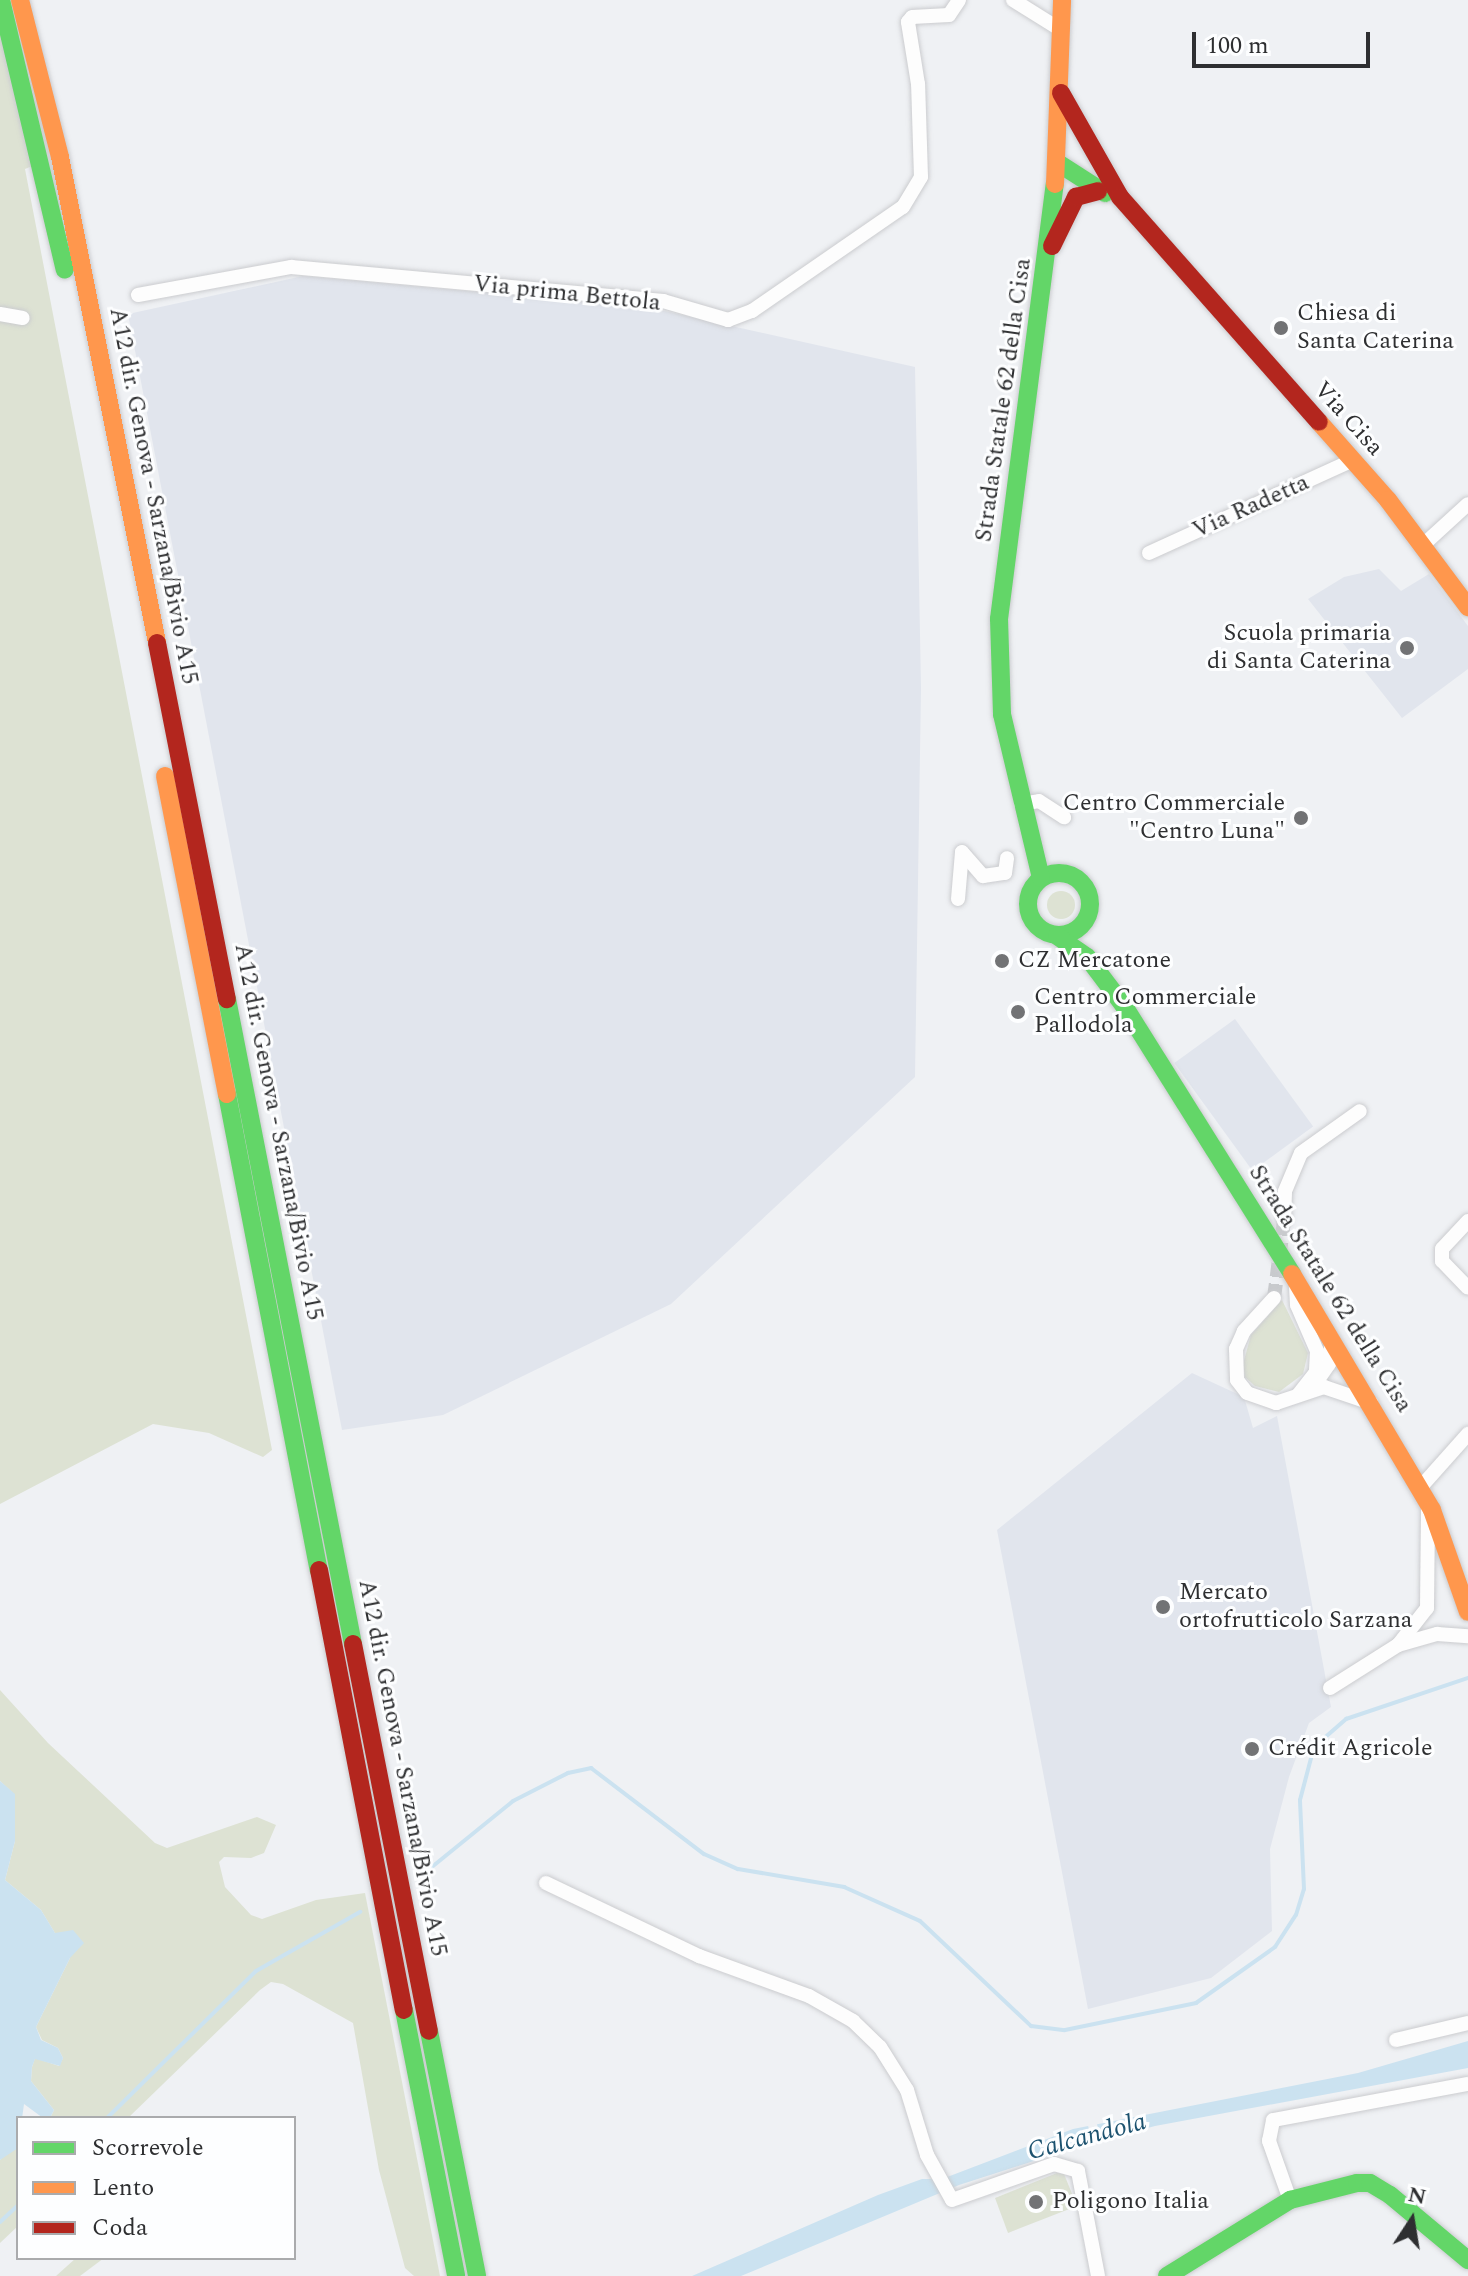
<!DOCTYPE html>
<meta charset="utf-8">
<style>
body{margin:0}
#map{position:relative;width:1468px;height:2276px;overflow:hidden;background:#eff1f4;font-family:Spectral,serif}
div>[style]{position:absolute}
.built>*{inset:0;background:#e1e5ed;transform-origin:0 0}
.green>*{inset:0;background:#dde2d3}
.round{border-radius:50%}
.water>*{inset:0;background:#cbe2f0}
.pier>*{inset:0;background:#eff1f4;transform-origin:0 0}
.stream>*{height:4px;margin:-2px;padding:0 2px;transform-origin:2px;border-radius:2px;background:#cbe2f0}
.street-tunnel>*{height:14px;margin-top:-7px;transform-origin:0;background:repeating-linear-gradient(90deg,#c8cacd 0 14px,transparent 0 21px)}
.roads{filter:drop-shadow(0 0 2px #cbcccf) drop-shadow(0 0 2px #cbcccf)}
.street>*{height:14px;margin:-7px;padding:0 7px;transform-origin:7px;border-radius:7px;background:#fdfdfd}
.fast>*{height:18px;margin:-9px;padding:0 9px;transform-origin:9px;border-radius:9px;background:#63d668}
.fast>.ring{margin:-9px;padding:0;box-sizing:content-box;background:none;border:18px solid #63d668;border-radius:50%}
.slow>*{height:18px;margin:-9px;padding:0 9px;transform-origin:9px;border-radius:9px;background:#ff974d}
.jam>*{height:18px;margin:-9px;padding:0 9px;transform-origin:9px;border-radius:9px;background:#b3261e}
.dots>*{width:22px;height:22px;translate:-50% -50%;box-sizing:border-box;border:4px solid #fdfeff;border-radius:50%}
span{translate:-50% -50%;white-space:nowrap;text-align:center;line-height:1.15;-webkit-text-stroke:6px #fdfeff;paint-order:stroke}
.street-label{font-size:24px;color:#2e2f31}
.poi-label{font-size:24px;color:#2e2f31}
.left{translate:0 -50%;text-align:left}
.right{translate:-100% -50%;text-align:right}
.water-label{font-size:26px;color:#1c526f;font-style:italic}
.legend{position:absolute;left:16px;top:2116px;width:280px;height:144px;box-sizing:border-box;background:#fdfeff;border:2px solid #aaabad;margin:0;padding:10px 14px;list-style:none;font-size:24px;color:#2e2f31}
.legend li{display:flex;align-items:center;gap:16px;height:40px}
.legend b{width:40px;border:2px solid #aaabad}
.north{position:absolute;left:1372px;top:2180px;width:80px;height:80px;-webkit-text-stroke:6px #fdfeff;paint-order:stroke;rotate:12deg;font-size:22px;font-weight:700;line-height:32px;text-align:center;color:#2e2f31}
.north::after{content:'';display:block;margin:auto;width:28px;height:36px;background:#2e2f31;clip-path:polygon(50% 0,100% 100%,50% 72%,0 100%)}
.scale{position:absolute;left:1192px;top:32px;width:178px;height:36px;box-sizing:border-box;border:4px solid #2e2f31;border-top:0;padding-left:10px;font-size:24px;line-height:28px;white-space:nowrap;color:#2e2f31;-webkit-text-stroke:6px #fdfeff;paint-order:stroke}
</style>
<div id="map">
<div class="built">
<i style="clip-path:polygon(303px 276px,651px 308px,915px 367px,921px 688px,915px 1077px,671px 1304px,443px 1415px,342px 1430px,128px 314px)"></i>
<i style="clip-path:polygon(1379px 569px,1401px 591px,1429px 574px,1468px 626px,1468px 669px,1402px 718px,1308px 599px,1344px 577px)"></i>
<i style="left:1235px;top:1019px;width:133px;height:75px;rotate:54deg"></i>
<i style="clip-path:polygon(1192px 1373px,1244px 1397px,1253px 1428px,1277px 1416px,1331px 1707px,1309px 1723px,1289px 1777px,1270px 1849px,1272px 1931px,1211px 1978px,1088px 2009px,997px 1530px)"></i>
</div>
<div class="green">
<i style="clip-path:polygon(0 0,42px 162px,25px 169px,272px 1450px,263px 1457px,209px 1433px,153px 1424px,0 1504px)"></i>
<i class="round" style="left:1047px;top:891px;width:28px;height:28px"></i>
<i style="clip-path:polygon(1282px 1300px,1308px 1353px,1303px 1374px,1279px 1392px,1255px 1386px,1245px 1377px,1243px 1364px,1251px 1335px)"></i>
<i style="clip-path:polygon(0 1690px,48px 1743px,155px 1843px,167px 1848px,257px 1817px,276px 1825px,264px 1853px,251px 1858px,224px 1857px,219px 1862px,225px 1887px,251px 1915px,262px 1919px,316px 1900px,365px 1893px,440px 2276px,414px 2276px,405px 2268px,379px 2170px,353px 2023px,283px 1984px,271px 1982px,260px 1990px,128px 2118px,50px 2118px,54px 2110px,31px 2081px,32px 2067px,35px 2058px,59px 2066px,63px 2058px,58px 2048px,42px 2040px,36px 2027px,70px 1958px,41px 1910px,5px 1880px,15px 1841px,15px 1795px,0 1781px)"></i>
<i style="clip-path:polygon(13px 2148px,18px 2148px,18px 2226px,0 2243px,0 2160px)"></i>
<i style="clip-path:polygon(1057px 2173px,1064px 2174px,1077px 2206px,1008px 2233px,995px 2198px)"></i>
<i style="clip-path:polygon(76px 2258px,104px 2258px,80px 2276px,56px 2276px)"></i>
</div>
<div class="water">
<i style="clip-path:polygon(0 1781px,15px 1794px,15px 1841px,5px 1880px,41px 1910px,55px 1933px,73px 1930px,84px 1943px,70px 1958px,36px 2027px,41px 2040px,58px 2048px,63px 2058px,60px 2066px,35px 2059px,32px 2067px,31px 2081px,54px 2110px,50px 2118px,43px 2118px,24px 2104px,18px 2148px,0 2160px)"></i>
<i style="clip-path:polygon(1468px 2041px,1468px 2068px,1155px 2126px,1071px 2149px,959px 2185px,741px 2276px,692px 2276px,878px 2195px,922px 2179px,942px 2179px,1073px 2129px,1358px 2073px)"></i>
</div>
<div class="pier">
<i style="left:1096px;top:2120px;width:26px;height:9px;rotate:77deg"></i>
</div>
<div class="stream">
<i style="left:422px;top:1875px;width:117px;rotate:-39.1deg"></i>
<i style="left:513px;top:1801px;width:62px;rotate:-27deg"></i>
<i style="left:568px;top:1773px;width:24px;rotate:-12deg"></i>
<i style="left:591px;top:1768px;width:142px;rotate:37.3deg"></i>
<i style="left:704px;top:1854px;width:37px;rotate:24deg"></i>
<i style="left:738px;top:1869px;width:108px;rotate:9.6deg"></i>
<i style="left:844px;top:1887px;width:83px;rotate:24.1deg"></i>
<i style="left:920px;top:1921px;width:153px;rotate:43.4deg"></i>
<i style="left:1031px;top:2026px;width:34px;rotate:7deg"></i>
<i style="left:1065px;top:2030px;width:134px;rotate:-11.6deg"></i>
<i style="left:1196px;top:2003px;width:97px;rotate:-35.3deg"></i>
<i style="left:1275px;top:1947px;width:38px;rotate:-57deg"></i>
<i style="left:1296px;top:1915px;width:27px;rotate:-73deg"></i>
<i style="left:1304px;top:1889px;width:89px;rotate:-92.6deg"></i>
<i style="left:1300px;top:1800px;width:55px;rotate:-75.2deg"></i>
<i style="left:1314px;top:1747px;width:43px;rotate:-41.2deg"></i>
<i style="left:1346px;top:1719px;width:129px;rotate:-18.6deg"></i>
<i style="left:107px;top:2118px;width:209px;rotate:-44.6deg"></i>
<i style="left:256px;top:1971px;width:120px;rotate:-29.6deg"></i>
<i style="left:0;top:2222px;width:25px;rotate:-43deg"></i>
</div>
<div class="street-tunnel">
<i style="left:1274px;top:1298px;width:78px;rotate:-82.6deg"></i>
</div>
<div class="roads">
<div class="street">
<i style="left:1013px;top:0;width:57px;rotate:32deg"></i>
<i style="left:138px;top:295px;width:156px;rotate:-10.4deg"></i>
<i style="left:291px;top:267px;width:374px;rotate:5.2deg"></i>
<i style="left:663px;top:301px;width:68px;rotate:16.3deg"></i>
<i style="left:728px;top:320px;width:26px;rotate:-21deg"></i>
<i style="left:752px;top:311px;width:183px;rotate:-34.6deg"></i>
<i style="left:903px;top:207px;width:35px;rotate:-59deg"></i>
<i style="left:921px;top:177px;width:93px;rotate:-91.8deg"></i>
<i style="left:918px;top:84px;width:63px;rotate:-99.2deg"></i>
<i style="left:908px;top:22px;width:6px;rotate:-51deg"></i>
<i style="left:912px;top:17px;width:37px;rotate:-3deg"></i>
<i style="left:949px;top:15px;width:18px;rotate:-56deg"></i>
<i style="left:0;top:314px;width:23px;rotate:10deg"></i>
<i style="left:1422px;top:546px;width:62px;rotate:-42.4deg"></i>
<i style="left:1149px;top:553px;width:224px;rotate:-24.5deg"></i>
<i style="left:1021px;top:804px;width:18px;rotate:-9deg"></i>
<i style="left:1039px;top:801px;width:30px;rotate:33deg"></i>
<i style="left:958px;top:899px;width:47px;rotate:-85.1deg"></i>
<i style="left:962px;top:852px;width:32px;rotate:49deg"></i>
<i style="left:983px;top:876px;width:22px;rotate:-8deg"></i>
<i style="left:1005px;top:873px;width:15px;rotate:-82deg"></i>
<i style="left:1284px;top:1221px;width:30px;rotate:-88deg"></i>
<i style="left:1285px;top:1191px;width:41px;rotate:-67.2deg"></i>
<i style="left:1301px;top:1153px;width:72px;rotate:-35.4deg"></i>
<i style="left:1468px;top:1221px;width:38px;rotate:133deg"></i>
<i style="left:1442px;top:1249px;width:12px;rotate:90deg"></i>
<i style="left:1442px;top:1261px;width:37px;rotate:46deg"></i>
<i style="left:1296px;top:1286px;width:19px;rotate:87deg"></i>
<i style="left:1297px;top:1305px;width:50px;rotate:66.5deg"></i>
<i style="left:1317px;top:1351px;width:21px;rotate:93deg"></i>
<i style="left:1316px;top:1372px;width:29px;rotate:128deg"></i>
<i style="left:1274px;top:1298px;width:45px;rotate:132.3deg"></i>
<i style="left:1244px;top:1331px;width:20px;rotate:114deg"></i>
<i style="left:1236px;top:1349px;width:31px;rotate:88deg"></i>
<i style="left:1237px;top:1380px;width:16px;rotate:52deg"></i>
<i style="left:1247px;top:1393px;width:31px;rotate:19deg"></i>
<i style="left:1276px;top:1403px;width:51px;rotate:-18.4deg"></i>
<i style="left:1324px;top:1387px;width:50px;rotate:18.8deg"></i>
<i style="left:1315px;top:1384px;width:24px;rotate:-55deg"></i>
<i style="left:1329px;top:1364px;width:26px;rotate:-83deg"></i>
<i style="left:1419px;top:1489px;width:74px;rotate:-48.3deg"></i>
<i style="left:1398px;top:1645px;width:41px;rotate:-15.8deg"></i>
<i style="left:1437px;top:1634px;width:31px;rotate:4deg"></i>
<i style="left:1330px;top:1688px;width:80px;rotate:-32.3deg"></i>
<i style="left:1398px;top:1645px;width:47px;rotate:-51.9deg"></i>
<i style="left:1427px;top:1608px;width:103px;rotate:-89.4deg"></i>
<i style="left:546px;top:1883px;width:170px;rotate:25.5deg"></i>
<i style="left:699px;top:1956px;width:117px;rotate:20deg"></i>
<i style="left:809px;top:1996px;width:51px;rotate:29.6deg"></i>
<i style="left:853px;top:2021px;width:37px;rotate:44deg"></i>
<i style="left:880px;top:2047px;width:51px;rotate:57.9deg"></i>
<i style="left:907px;top:2090px;width:68px;rotate:72.9deg"></i>
<i style="left:927px;top:2155px;width:51px;rotate:60.9deg"></i>
<i style="left:952px;top:2200px;width:108px;rotate:-19.4deg"></i>
<i style="left:1054px;top:2164px;width:25px;rotate:16deg"></i>
<i style="left:1078px;top:2171px;width:107px;rotate:79.2deg"></i>
<i style="left:1396px;top:2040px;width:74px;rotate:-13.3deg"></i>
<i style="left:1290px;top:2200px;width:63px;rotate:-109.6deg"></i>
<i style="left:1269px;top:2141px;width:21px;rotate:-79deg"></i>
<i style="left:1273px;top:2120px;width:198px;rotate:-10.5deg"></i>
</div>
<div class="fast">
<i style="left:1px;top:0;width:277px;rotate:76.7deg"></i>
<i style="left:1058px;top:163px;width:56px;rotate:32.6deg"></i>
<i class="ring" style="left:1028px;top:873px;width:44px;height:44px"></i>
<i style="left:1041px;top:878px;width:169px;rotate:-103.4deg"></i>
<i style="left:1002px;top:714px;width:95px;rotate:-91.8deg"></i>
<i style="left:999px;top:619px;width:439px;rotate:-82.7deg"></i>
<i style="left:1057px;top:936px;width:37px;rotate:35deg"></i>
<i style="left:1087px;top:957px;width:61px;rotate:52.9deg"></i>
<i style="left:1124px;top:1006px;width:316px;rotate:57.9deg"></i>
<i style="left:227px;top:999px;width:657px;rotate:78.95deg"></i>
<i style="left:227px;top:1094px;width:485px;rotate:79.1deg"></i>
<i style="left:404px;top:2010px;width:271px;rotate:78.9deg"></i>
<i style="left:429px;top:2031px;width:250px;rotate:78.9deg"></i>
<i style="left:1167px;top:2276px;width:145px;rotate:-31.7deg"></i>
<i style="left:1290px;top:2200px;width:69px;rotate:-14.2deg"></i>
<i style="left:1357px;top:2183px;width:13px"></i>
<i style="left:1370px;top:2183px;width:23px;rotate:31deg"></i>
<i style="left:1390px;top:2195px;width:102px;rotate:39.8deg"></i>
</div>
<div class="slow">
<i style="left:20px;top:0;width:162px;rotate:75.7deg"></i>
<i style="left:60px;top:157px;width:496px;rotate:78.7deg"></i>
<i style="left:1055px;top:184px;width:184px;rotate:-87.8deg"></i>
<i style="left:1319px;top:422px;width:104px;rotate:48.5deg"></i>
<i style="left:1388px;top:500px;width:134px;rotate:53.2deg"></i>
<i style="left:165px;top:776px;width:324px;rotate:79deg"></i>
<i style="left:1292px;top:1274px;width:274px;rotate:59.3deg"></i>
<i style="left:1432px;top:1510px;width:108px;rotate:70.6deg"></i>
</div>
<div class="jam">
<i style="left:1061px;top:93px;width:120px;rotate:60.4deg"></i>
<i style="left:1120px;top:197px;width:300px;rotate:48.5deg"></i>
<i style="left:1052px;top:246px;width:55px;rotate:-63.9deg"></i>
<i style="left:1076px;top:197px;width:23px;rotate:-15deg"></i>
<i style="left:157px;top:643px;width:363px;rotate:78.9deg"></i>
<i style="left:319px;top:1570px;width:448px;rotate:79.1deg"></i>
<i style="left:353px;top:1644px;width:394px;rotate:78.9deg"></i>
</div>
</div>
<div class="dots">
<i style="left:1281px;top:328px;background:#727375"></i>
<i style="left:1407px;top:648px;background:#727375"></i>
<i style="left:1301px;top:818px;background:#727375"></i>
<i style="left:1002px;top:961px;background:#727375"></i>
<i style="left:1018px;top:1012px;background:#727375"></i>
<i style="left:1163px;top:1607px;background:#727375"></i>
<i style="left:1252px;top:1749px;background:#727375"></i>
<i style="left:1036px;top:2202px;background:#727375"></i>
</div>
<div class="street-label">
<span style="left:567px;top:294px;rotate:6deg">Via prima Bettola</span>
<span style="left:1004px;top:400px;rotate:-82deg">Strada Statale 62 della Cisa</span>
<span style="left:1348px;top:419px;rotate:48deg">Via Cisa</span>
<span style="left:153px;top:496px;rotate:79deg">A12 dir. Genova - Sarzana/Bivio A15</span>
<span style="left:1251px;top:507px;rotate:-24deg">Via Radetta</span>
<span style="left:278px;top:1132px;rotate:79deg">A12 dir. Genova - Sarzana/Bivio A15</span>
<span style="left:1330px;top:1289px;rotate:58deg">Strada Statale 62 della Cisa</span>
<span style="left:402px;top:1768px;rotate:79deg">A12 dir. Genova - Sarzana/Bivio A15</span>
</div>
<div class="poi-label">
<span class="left" style="left:1297px;top:328px">Chiesa di<br>Santa Caterina</span>
<span class="right" style="left:1391px;top:648px">Scuola primaria<br>di Santa Caterina</span>
<span class="right" style="left:1285px;top:818px">Centro Commerciale<br>"Centro Luna"</span>
<span class="left" style="left:1018px;top:961px">CZ Mercatone</span>
<span class="left" style="left:1034px;top:1012px">Centro Commerciale<br>Pallodola</span>
<span class="left" style="left:1179px;top:1607px">Mercato<br>ortofrutticolo Sarzana</span>
<span class="left" style="left:1268px;top:1749px">Crédit Agricole</span>
<span class="left" style="left:1052px;top:2202px">Poligono Italia</span>
</div>
<div class="water-label">
<span style="left:1087px;top:2137px;rotate:-15deg">Calcandola</span>
</div>
<ul class="legend">
<li><b style="height:10px;background:#63d668"></b>Scorrevole</li>
<li><b style="height:10px;background:#ff974d"></b>Lento</li>
<li><b style="height:10px;background:#b3261e"></b>Coda</li>
</ul>
<div class="north">N</div>
<div class="scale">100 m</div>
</div>
